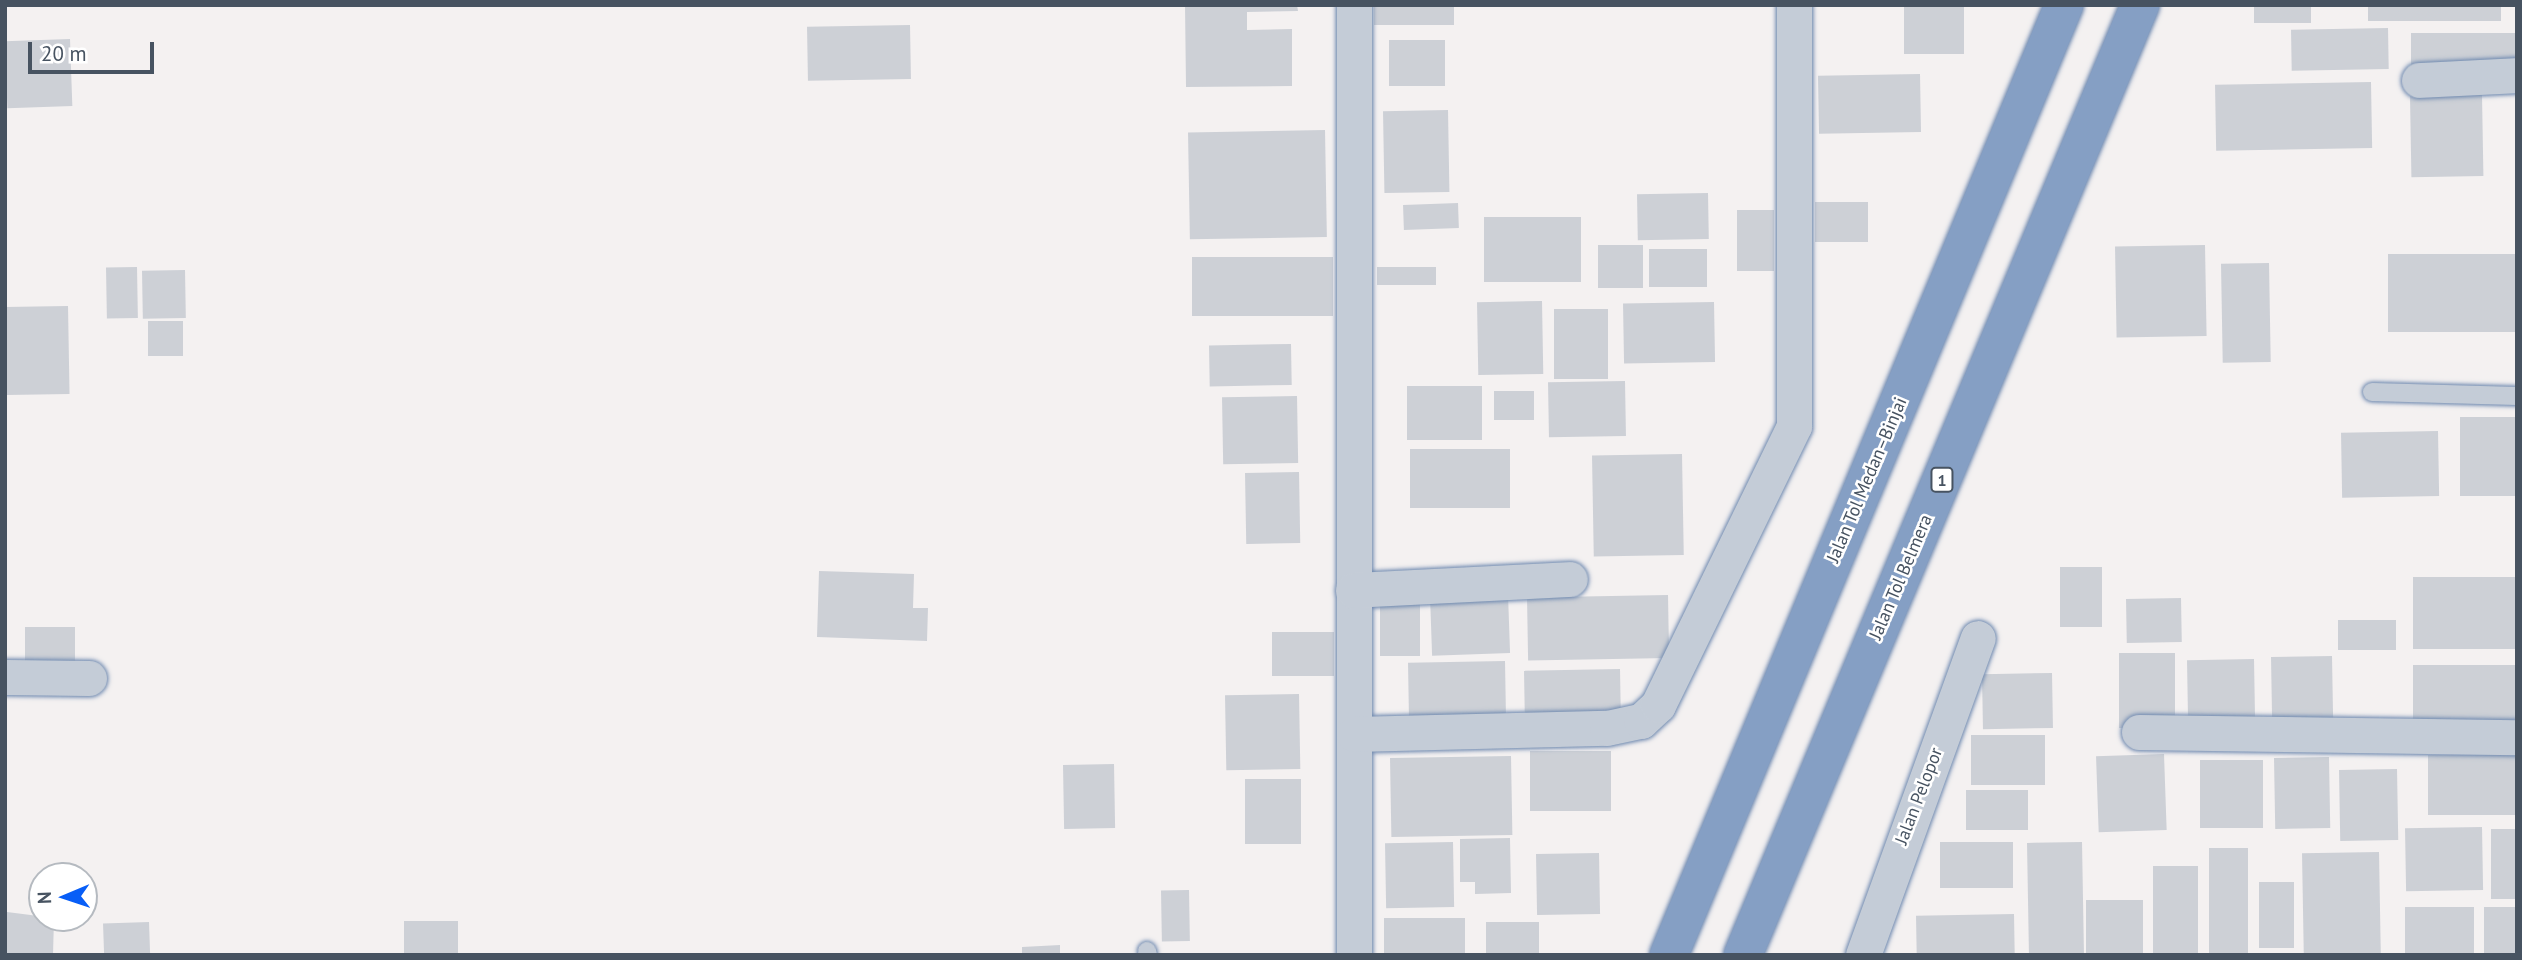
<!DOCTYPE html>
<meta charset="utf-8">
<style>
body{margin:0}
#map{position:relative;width:2522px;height:960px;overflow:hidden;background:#f4f1f1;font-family:"PT Sans",sans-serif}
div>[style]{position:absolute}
.building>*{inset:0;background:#cdd0d6;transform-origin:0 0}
.roads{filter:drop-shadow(0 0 2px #708ab0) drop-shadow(0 0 2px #708ab0)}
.service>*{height:18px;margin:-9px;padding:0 9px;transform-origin:9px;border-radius:9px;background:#c4ccd7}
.minor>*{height:35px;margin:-17.5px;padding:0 17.5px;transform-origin:17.5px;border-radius:17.5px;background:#c4ccd7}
.motorway>*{height:38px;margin:-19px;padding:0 19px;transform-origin:19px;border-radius:19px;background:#859fc4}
span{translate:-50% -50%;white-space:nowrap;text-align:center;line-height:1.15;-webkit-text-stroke:5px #fff;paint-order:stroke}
.shield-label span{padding:2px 5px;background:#fff;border:2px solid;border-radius:5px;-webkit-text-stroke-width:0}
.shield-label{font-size:16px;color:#475361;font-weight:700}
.street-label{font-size:18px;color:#475361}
.frame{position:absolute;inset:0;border:7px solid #475361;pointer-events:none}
.north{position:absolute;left:28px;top:862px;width:70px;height:70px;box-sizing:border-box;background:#fff;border:2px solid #b5bac0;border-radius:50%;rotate:268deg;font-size:19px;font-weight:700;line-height:28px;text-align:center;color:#475361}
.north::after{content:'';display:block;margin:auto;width:24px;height:32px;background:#085ef7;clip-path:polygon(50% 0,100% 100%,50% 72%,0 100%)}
.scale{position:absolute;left:28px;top:42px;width:126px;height:32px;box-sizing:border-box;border:4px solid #475361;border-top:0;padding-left:9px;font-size:21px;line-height:24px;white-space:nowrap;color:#475361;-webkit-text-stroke:5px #fff;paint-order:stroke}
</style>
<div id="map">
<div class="building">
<i style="clip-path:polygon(1185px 5px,1297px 5px,1298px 11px,1247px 12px,1247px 30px,1292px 29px,1292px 86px,1186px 87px)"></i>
<i style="left:1374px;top:5px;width:80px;height:20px"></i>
<i style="left:1904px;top:5px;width:60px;height:49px"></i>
<i style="left:2254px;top:5px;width:57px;height:18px"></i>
<i style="left:2368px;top:5px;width:133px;height:16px"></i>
<i style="left:910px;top:25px;width:54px;height:103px;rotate:89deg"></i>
<i style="left:2388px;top:28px;width:41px;height:97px;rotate:89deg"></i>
<i style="left:2517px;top:33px;width:35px;height:106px;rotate:90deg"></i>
<i style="left:70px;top:39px;width:67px;height:65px;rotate:88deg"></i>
<i style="left:1389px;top:40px;width:56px;height:46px"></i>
<i style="left:1920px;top:74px;width:58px;height:102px;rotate:89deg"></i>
<i style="left:2371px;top:82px;width:66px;height:156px;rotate:89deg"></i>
<i style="left:2482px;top:95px;width:81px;height:72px;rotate:89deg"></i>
<i style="left:1448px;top:110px;width:82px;height:65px;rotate:89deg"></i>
<i style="left:1325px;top:130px;width:107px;height:137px;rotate:89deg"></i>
<i style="left:1708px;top:193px;width:46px;height:71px;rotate:89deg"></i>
<i style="left:1868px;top:202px;width:40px;height:53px;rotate:90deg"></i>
<i style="left:1458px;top:203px;width:25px;height:55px;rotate:88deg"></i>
<i style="left:1737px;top:210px;width:37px;height:61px"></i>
<i style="left:1581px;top:217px;width:65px;height:97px;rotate:90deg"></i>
<i style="left:1598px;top:245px;width:45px;height:43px"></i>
<i style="left:2205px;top:245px;width:91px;height:90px;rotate:89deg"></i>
<i style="left:1707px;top:249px;width:38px;height:58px;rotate:90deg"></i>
<i style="left:2517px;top:254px;width:78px;height:129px;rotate:90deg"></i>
<i style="left:1333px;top:257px;width:59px;height:141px;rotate:90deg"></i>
<i style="left:2269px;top:263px;width:99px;height:48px;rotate:89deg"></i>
<i style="left:137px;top:267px;width:51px;height:31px;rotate:89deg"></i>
<i style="left:1436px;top:267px;width:18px;height:59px;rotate:90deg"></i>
<i style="left:185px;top:270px;width:48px;height:43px;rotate:89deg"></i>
<i style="left:1542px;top:301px;width:73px;height:65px;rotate:89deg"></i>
<i style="left:1714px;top:302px;width:60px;height:91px;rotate:89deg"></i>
<i style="left:68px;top:306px;width:88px;height:63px;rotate:89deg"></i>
<i style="left:1554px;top:309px;width:54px;height:70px"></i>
<i style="left:148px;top:321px;width:35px;height:35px"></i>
<i style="left:1291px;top:344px;width:41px;height:82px;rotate:89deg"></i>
<i style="left:1625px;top:381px;width:55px;height:77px;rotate:89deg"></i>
<i style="left:1482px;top:386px;width:54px;height:75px;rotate:90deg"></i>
<i style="left:1534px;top:391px;width:29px;height:40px;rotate:90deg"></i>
<i style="left:1297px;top:396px;width:67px;height:75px;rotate:89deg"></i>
<i style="left:2460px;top:417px;width:57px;height:79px"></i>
<i style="left:2438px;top:431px;width:65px;height:97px;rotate:89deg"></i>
<i style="left:1510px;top:449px;width:59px;height:100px;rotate:90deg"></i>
<i style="left:1682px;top:454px;width:101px;height:90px;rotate:89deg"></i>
<i style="left:1299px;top:472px;width:71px;height:54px;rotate:89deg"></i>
<i style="left:2060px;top:567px;width:42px;height:60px"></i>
<i style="clip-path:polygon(819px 571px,914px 574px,913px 608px,928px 608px,927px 641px,817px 637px)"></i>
<i style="left:2517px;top:577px;width:72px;height:104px;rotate:90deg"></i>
<i style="left:1508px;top:594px;width:59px;height:78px;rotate:88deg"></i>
<i style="left:1668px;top:595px;width:63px;height:141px;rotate:89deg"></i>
<i style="left:1380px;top:597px;width:40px;height:59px"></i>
<i style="left:2181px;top:598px;width:44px;height:55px;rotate:89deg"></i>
<i style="left:2396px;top:620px;width:30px;height:58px;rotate:90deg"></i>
<i style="left:25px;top:627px;width:50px;height:48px"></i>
<i style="left:1334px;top:632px;width:44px;height:62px;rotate:90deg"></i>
<i style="left:2175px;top:653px;width:75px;height:56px;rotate:90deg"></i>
<i style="left:2332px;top:656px;width:72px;height:61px;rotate:89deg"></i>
<i style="left:2254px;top:659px;width:66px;height:67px;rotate:89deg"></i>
<i style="left:1505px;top:661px;width:65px;height:97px;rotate:89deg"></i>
<i style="left:2517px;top:665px;width:66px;height:104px;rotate:90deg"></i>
<i style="left:1620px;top:669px;width:50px;height:96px;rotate:89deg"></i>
<i style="left:2052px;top:673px;width:55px;height:70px;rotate:89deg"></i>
<i style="left:1299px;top:694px;width:75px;height:74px;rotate:89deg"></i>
<i style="left:1971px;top:735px;width:74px;height:50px"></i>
<i style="left:1530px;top:751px;width:81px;height:60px"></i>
<i style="left:2164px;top:754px;width:76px;height:68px;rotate:88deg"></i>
<i style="left:2517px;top:755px;width:60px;height:89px;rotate:90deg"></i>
<i style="left:1511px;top:756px;width:79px;height:121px;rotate:89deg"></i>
<i style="left:2329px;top:757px;width:71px;height:55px;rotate:89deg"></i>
<i style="left:2200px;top:760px;width:63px;height:68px"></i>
<i style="left:1114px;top:764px;width:64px;height:51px;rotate:89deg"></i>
<i style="left:2397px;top:769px;width:71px;height:58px;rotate:89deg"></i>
<i style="left:1301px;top:779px;width:65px;height:56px;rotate:90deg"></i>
<i style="left:2028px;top:790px;width:40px;height:62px;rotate:90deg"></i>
<i style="left:2482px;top:827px;width:63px;height:77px;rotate:89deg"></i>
<i style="left:2491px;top:829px;width:26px;height:70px"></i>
<i style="clip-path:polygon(1510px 838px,1511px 893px,1475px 894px,1475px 882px,1460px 882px,1460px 839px)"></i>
<i style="left:1453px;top:842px;width:65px;height:68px;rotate:89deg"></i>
<i style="left:2013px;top:842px;width:46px;height:73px;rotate:90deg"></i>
<i style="left:2082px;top:842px;width:113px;height:55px;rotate:89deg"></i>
<i style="left:2209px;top:848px;width:39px;height:107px"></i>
<i style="left:2379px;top:852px;width:103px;height:77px;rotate:89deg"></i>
<i style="left:1599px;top:853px;width:61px;height:63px;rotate:89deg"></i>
<i style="left:2153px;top:866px;width:45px;height:89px"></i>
<i style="left:2259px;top:882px;width:35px;height:66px"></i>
<i style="left:1189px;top:890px;width:51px;height:28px;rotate:89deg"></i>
<i style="left:2086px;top:900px;width:57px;height:55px"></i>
<i style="left:2405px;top:907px;width:69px;height:48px"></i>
<i style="left:2517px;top:907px;width:48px;height:33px;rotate:90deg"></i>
<i style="clip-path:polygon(7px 912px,54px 918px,53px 955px,6px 955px)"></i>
<i style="left:2014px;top:914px;width:41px;height:98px;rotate:89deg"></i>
<i style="left:1465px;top:918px;width:37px;height:81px;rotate:90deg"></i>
<i style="left:404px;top:921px;width:54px;height:34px"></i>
<i style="left:149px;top:922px;width:33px;height:46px;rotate:88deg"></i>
<i style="left:1486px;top:922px;width:53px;height:33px"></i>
<i style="clip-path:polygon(1060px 945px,1060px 955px,1022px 955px,1022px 947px)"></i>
</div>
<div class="roads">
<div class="service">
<i style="left:2372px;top:392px;width:145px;rotate:1.6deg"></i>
<i style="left:1147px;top:951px;width:4px;rotate:76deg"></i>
</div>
<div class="minor">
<i style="left:1354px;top:5px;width:950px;rotate:90deg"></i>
<i style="left:2419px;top:80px;width:98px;rotate:-2.9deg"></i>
<i style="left:1353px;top:590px;width:217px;rotate:-2.9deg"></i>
<i style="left:5px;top:677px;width:84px;rotate:0.7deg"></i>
<i style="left:2139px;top:732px;width:378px;rotate:0.8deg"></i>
<i style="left:1354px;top:734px;width:253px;rotate:-1.4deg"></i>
<i style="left:1607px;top:728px;width:35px;rotate:-12deg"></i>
<i style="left:1641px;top:721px;width:23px;rotate:-43deg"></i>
<i style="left:1658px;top:705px;width:310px;rotate:-64deg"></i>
<i style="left:1794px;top:426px;width:421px;rotate:-90deg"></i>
<i style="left:1863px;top:955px;width:337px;rotate:-70.1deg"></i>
</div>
<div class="motorway">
<i style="left:1669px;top:955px;width:1029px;rotate:-67.42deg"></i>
<i style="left:1743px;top:955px;width:1030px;rotate:-67.32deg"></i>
</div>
</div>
<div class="shield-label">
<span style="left:1942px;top:480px">1</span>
</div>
<div class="street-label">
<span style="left:1867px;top:480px;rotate:-67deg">Jalan Tol Medan–Binjai</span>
<span style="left:1901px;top:577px;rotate:-67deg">Jalan Tol Belmera</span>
<span style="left:1919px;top:796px;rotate:-69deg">Jalan Pelopor</span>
</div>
<div class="frame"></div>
<div class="north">N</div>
<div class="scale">20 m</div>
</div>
